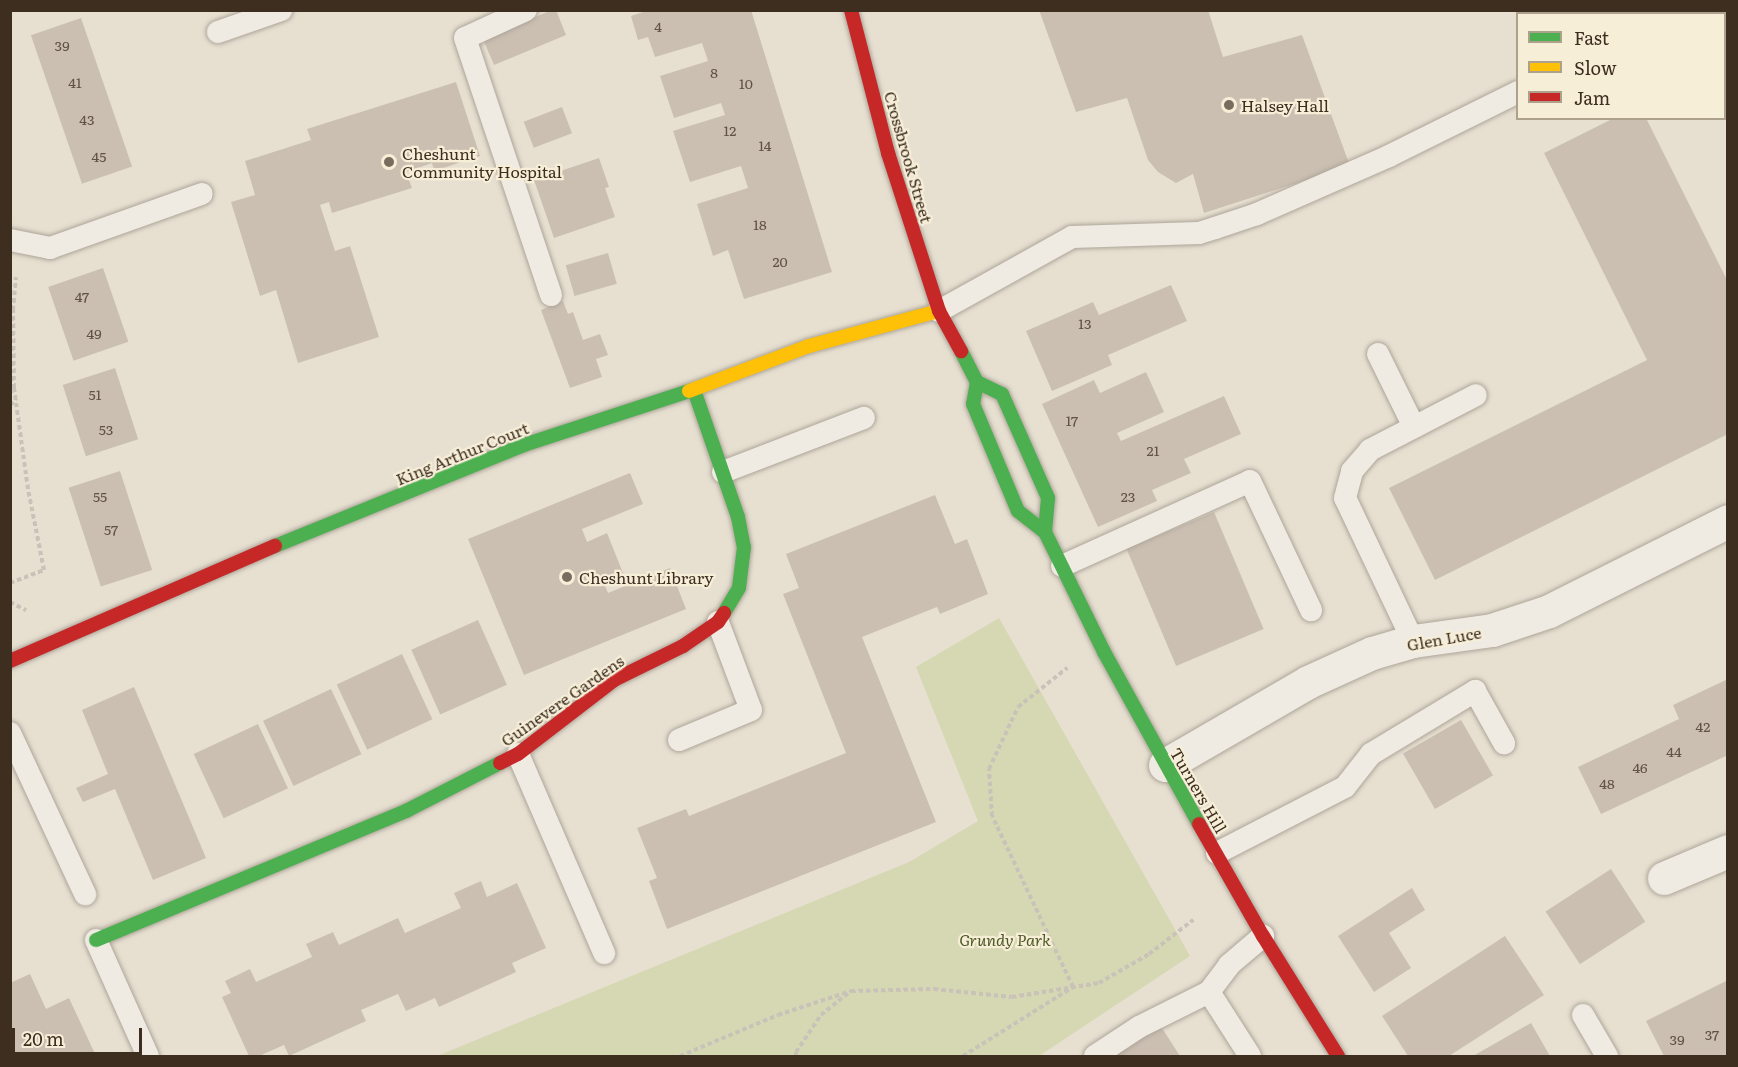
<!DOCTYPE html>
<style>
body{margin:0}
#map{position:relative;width:1738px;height:1067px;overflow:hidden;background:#e7e0d1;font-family:Literata,serif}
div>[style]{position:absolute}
.green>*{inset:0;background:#d6d7b3}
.building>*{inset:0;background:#cbbfb2;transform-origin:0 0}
.path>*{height:4px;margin-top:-2px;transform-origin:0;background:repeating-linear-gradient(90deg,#c8c2b9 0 4.5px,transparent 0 7.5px)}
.roads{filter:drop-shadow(0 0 2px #ada599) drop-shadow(0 0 2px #ada599)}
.lane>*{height:22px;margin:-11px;padding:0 11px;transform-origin:11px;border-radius:11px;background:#efebe3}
.street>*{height:33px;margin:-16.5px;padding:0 16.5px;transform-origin:16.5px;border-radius:16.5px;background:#efebe3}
.fast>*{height:14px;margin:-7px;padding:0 7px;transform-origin:7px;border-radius:7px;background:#4caf50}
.slow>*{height:14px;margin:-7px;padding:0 7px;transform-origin:7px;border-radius:7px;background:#ffc107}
.jam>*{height:14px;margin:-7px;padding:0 7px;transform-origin:7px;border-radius:7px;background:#c62828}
.dots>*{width:16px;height:16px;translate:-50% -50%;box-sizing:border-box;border:3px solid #f7eed8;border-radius:50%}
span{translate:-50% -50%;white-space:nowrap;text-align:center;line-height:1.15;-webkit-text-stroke:4.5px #f7eed8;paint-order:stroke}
.number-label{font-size:14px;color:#605244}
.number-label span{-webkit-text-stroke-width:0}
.poi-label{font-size:16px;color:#3d2e20}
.left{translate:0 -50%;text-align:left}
.street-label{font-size:16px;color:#3d2e20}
.park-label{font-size:16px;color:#4d5a26;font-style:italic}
.frame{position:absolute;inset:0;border:12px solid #3d2e20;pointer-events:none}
.legend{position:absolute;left:1516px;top:12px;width:210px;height:108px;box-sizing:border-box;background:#f7eed8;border:2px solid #ada18e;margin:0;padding:8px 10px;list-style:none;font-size:18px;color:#3d2e20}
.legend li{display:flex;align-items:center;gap:12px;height:30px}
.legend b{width:30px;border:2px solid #ada18e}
.scale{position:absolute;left:12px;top:1028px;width:130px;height:27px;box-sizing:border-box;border:3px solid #3d2e20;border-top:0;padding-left:8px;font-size:18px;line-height:21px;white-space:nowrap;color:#3d2e20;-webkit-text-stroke:4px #f7eed8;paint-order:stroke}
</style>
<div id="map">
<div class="green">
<i style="clip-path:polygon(999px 618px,1190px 956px,1039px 1056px,437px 1056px,909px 862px,978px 821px,916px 667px)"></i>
</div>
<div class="building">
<i style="clip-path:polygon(552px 10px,556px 10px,566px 35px,494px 65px,483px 39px)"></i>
<i style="clip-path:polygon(649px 10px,751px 10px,832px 272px,744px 299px,728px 250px,713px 256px,697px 204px,748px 188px,741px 166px,690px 182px,673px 131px,725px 115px,721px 103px,674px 118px,660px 76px,708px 61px,702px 43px,655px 57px,648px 37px,638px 40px,631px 16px)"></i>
<i style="clip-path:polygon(1039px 10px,1208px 10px,1223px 57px,1302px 35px,1350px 166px,1204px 213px,1193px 174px,1176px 183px,1158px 172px,1148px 160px,1127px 98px,1076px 112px)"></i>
<i style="left:81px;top:18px;width:157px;height:53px;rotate:71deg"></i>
<i style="clip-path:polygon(456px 82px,480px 156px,434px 171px,432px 163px,406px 172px,412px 188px,332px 213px,329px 202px,320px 205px,335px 251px,350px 246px,379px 337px,298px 363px,276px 290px,260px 296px,231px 202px,255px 195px,245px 161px,311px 140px,307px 129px)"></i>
<i style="left:562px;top:107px;width:28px;height:41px;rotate:69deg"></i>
<i style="clip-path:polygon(1614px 118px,1646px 118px,1728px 282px,1728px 434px,1435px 580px,1389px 488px,1647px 360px,1544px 153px)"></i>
<i style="clip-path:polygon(599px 158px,609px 187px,605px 188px,615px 217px,554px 238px,534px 180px)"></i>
<i style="left:608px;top:253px;width:32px;height:44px;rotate:74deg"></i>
<i style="left:103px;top:268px;width:78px;height:58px;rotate:71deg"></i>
<i style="clip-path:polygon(1171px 285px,1187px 321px,1108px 355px,1112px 365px,1052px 391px,1026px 331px,1093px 302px,1099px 315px)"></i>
<i style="clip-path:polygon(563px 301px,568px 314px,573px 312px,583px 340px,600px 334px,608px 355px,596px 359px,602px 377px,570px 388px,541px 310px)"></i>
<i style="left:115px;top:368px;width:75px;height:55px;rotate:72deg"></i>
<i style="clip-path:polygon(1146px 372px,1164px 412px,1117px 433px,1121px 441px,1224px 396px,1241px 434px,1184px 459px,1191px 473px,1152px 490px,1157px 501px,1098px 527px,1042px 404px,1094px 380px,1100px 393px)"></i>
<i style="left:120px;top:471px;width:104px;height:54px;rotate:72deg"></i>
<i style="clip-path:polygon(630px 473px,643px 504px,582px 529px,587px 542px,607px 533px,623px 573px,603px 581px,608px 593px,670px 568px,686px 609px,524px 675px,468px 539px)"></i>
<i style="clip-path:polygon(935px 495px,955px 544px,967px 539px,988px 594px,940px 614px,937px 607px,862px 637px,936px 822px,667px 929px,649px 881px,657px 878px,637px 828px,686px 809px,689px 816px,846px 753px,783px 594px,799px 588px,786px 554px)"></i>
<i style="left:1214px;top:512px;width:127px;height:95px;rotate:67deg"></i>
<i style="left:478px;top:620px;width:71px;height:73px;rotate:66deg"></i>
<i style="left:402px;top:654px;width:72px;height:72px;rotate:65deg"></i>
<i style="clip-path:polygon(1728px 679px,1728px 755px,1601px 814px,1578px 767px,1679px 719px,1673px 705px)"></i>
<i style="clip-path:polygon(134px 687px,206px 858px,153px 880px,115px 789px,83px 802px,76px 788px,108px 774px,82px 710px)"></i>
<i style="left:331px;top:689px;width:72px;height:75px;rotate:65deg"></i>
<i style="left:1461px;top:720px;width:64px;height:67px;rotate:60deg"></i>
<i style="left:258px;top:724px;width:71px;height:71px;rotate:65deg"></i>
<i style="left:1611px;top:869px;width:63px;height:78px;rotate:57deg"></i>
<i style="clip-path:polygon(481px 881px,487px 897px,517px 883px,546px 948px,512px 963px,516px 972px,439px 1007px,435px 998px,406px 1011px,398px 994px,361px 1010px,366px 1021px,289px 1056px,284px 1045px,259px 1056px,249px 1056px,222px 997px,231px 993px,225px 981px,250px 969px,256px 982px,312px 957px,306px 944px,333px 932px,339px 945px,398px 918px,405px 933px,461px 908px,454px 893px)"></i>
<i style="clip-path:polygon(1412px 888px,1425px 910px,1389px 933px,1411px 968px,1374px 992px,1338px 936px)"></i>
<i style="clip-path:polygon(1505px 936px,1544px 995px,1449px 1056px,1408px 1056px,1382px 1016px)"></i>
<i style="clip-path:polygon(30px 974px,46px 1009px,69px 998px,96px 1056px,15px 1056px,10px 1047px,10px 983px)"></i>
<i style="clip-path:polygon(1728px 980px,1728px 1056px,1664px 1056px,1646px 1021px)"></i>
<i style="clip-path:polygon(1531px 1023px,1550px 1056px,1473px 1056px)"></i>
<i style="clip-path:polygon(1160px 1025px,1180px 1056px,1111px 1056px)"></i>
</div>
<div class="path">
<i style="left:10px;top:405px;width:8px;rotate:-40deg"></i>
<i style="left:10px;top:583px;width:36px;rotate:-21deg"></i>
<i style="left:44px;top:570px;width:83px;rotate:-101.2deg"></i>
<i style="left:28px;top:489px;width:102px;rotate:-97.9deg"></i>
<i style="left:14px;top:388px;width:78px;rotate:-90.7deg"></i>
<i style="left:13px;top:310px;width:33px;rotate:-85deg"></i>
<i style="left:10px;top:602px;width:18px;rotate:27deg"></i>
<i style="left:680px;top:1056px;width:106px;rotate:-22.7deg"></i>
<i style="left:778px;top:1015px;width:77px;rotate:-18.2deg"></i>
<i style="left:851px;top:991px;width:83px;rotate:-1.4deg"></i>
<i style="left:934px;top:989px;width:78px;rotate:5.9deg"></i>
<i style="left:1012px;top:997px;width:88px;rotate:-9.1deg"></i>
<i style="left:1099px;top:983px;width:58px;rotate:-30.1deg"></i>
<i style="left:1149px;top:954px;width:56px;rotate:-37.7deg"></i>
<i style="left:796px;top:1056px;width:4px;rotate:-90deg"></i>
<i style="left:796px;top:1052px;width:45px;rotate:-56deg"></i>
<i style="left:821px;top:1015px;width:35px;rotate:-39deg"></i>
<i style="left:963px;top:1056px;width:130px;rotate:-32.1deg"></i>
<i style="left:1073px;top:987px;width:189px;rotate:-115.3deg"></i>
<i style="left:992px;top:816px;width:47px;rotate:-93.7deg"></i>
<i style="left:989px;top:769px;width:68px;rotate:-64.9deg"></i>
<i style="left:1018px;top:707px;width:63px;rotate:-38.5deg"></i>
</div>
<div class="roads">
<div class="lane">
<i style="left:526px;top:10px;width:67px;rotate:155.3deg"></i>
<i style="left:465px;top:38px;width:271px;rotate:71.5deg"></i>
<i style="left:218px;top:32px;width:67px;rotate:-19.2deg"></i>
<i style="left:10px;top:240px;width:41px;rotate:11.3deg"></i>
<i style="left:50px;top:248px;width:161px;rotate:-19.6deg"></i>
<i style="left:939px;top:311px;width:152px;rotate:-29.1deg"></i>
<i style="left:1072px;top:237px;width:127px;rotate:-1.8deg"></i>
<i style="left:1199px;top:233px;width:17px;rotate:-17deg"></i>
<i style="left:1215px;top:228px;width:44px;rotate:-18.4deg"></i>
<i style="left:1257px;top:214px;width:144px;rotate:-23.7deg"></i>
<i style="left:1389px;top:156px;width:144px;rotate:-26.4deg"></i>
<i style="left:1378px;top:354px;width:81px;rotate:63.7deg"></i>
<i style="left:723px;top:472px;width:151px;rotate:-21deg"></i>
<i style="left:1062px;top:566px;width:206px;rotate:-24.3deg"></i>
<i style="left:1250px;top:481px;width:143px;rotate:64.7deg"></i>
<i style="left:1413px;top:641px;width:158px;rotate:-115.4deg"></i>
<i style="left:1345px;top:498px;width:28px;rotate:-75deg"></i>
<i style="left:1352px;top:471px;width:28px;rotate:-49deg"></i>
<i style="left:1370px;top:450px;width:119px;rotate:-27.4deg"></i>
<i style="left:10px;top:733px;width:178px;rotate:65deg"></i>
<i style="left:679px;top:740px;width:78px;rotate:-22.6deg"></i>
<i style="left:751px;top:710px;width:94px;rotate:-110.6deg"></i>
<i style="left:518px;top:754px;width:217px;rotate:66.6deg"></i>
<i style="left:1217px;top:853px;width:144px;rotate:-27.3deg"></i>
<i style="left:1345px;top:787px;width:42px;rotate:-51.8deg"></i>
<i style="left:1371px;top:754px;width:122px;rotate:-31.2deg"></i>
<i style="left:1475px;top:691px;width:60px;rotate:60.9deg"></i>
<i style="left:96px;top:940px;width:127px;rotate:65.9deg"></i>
<i style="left:1583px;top:1015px;width:48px;rotate:59.7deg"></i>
<i style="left:1095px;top:1056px;width:53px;rotate:-33.4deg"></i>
<i style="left:1139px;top:1027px;width:78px;rotate:-26.6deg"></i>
<i style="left:1250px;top:1056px;width:76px;rotate:-122.6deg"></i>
<i style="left:1209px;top:992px;width:34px;rotate:-53deg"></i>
<i style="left:1229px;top:965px;width:45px;rotate:-40.5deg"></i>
</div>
<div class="street">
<i style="left:1165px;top:765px;width:165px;rotate:-30.1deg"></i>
<i style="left:1308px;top:682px;width:70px;rotate:-24.4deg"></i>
<i style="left:1372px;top:653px;width:43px;rotate:-16.3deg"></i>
<i style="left:1413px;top:641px;width:80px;rotate:-7.9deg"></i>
<i style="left:1492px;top:630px;width:60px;rotate:-18.4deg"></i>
<i style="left:1549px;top:611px;width:200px;rotate:-26.7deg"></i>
<i style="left:1664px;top:878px;width:69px;rotate:-22.9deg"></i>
</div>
<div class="fast">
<i style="left:961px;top:351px;width:35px;rotate:63deg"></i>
<i style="left:977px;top:382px;width:28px;rotate:26deg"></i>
<i style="left:1002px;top:394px;width:114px;rotate:66.1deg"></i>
<i style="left:1048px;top:498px;width:34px;rotate:95deg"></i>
<i style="left:977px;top:382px;width:22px;rotate:100deg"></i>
<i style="left:973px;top:404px;width:116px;rotate:67.2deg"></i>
<i style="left:1018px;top:511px;width:34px;rotate:38deg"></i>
<i style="left:1045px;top:532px;width:134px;rotate:63.8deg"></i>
<i style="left:1104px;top:652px;width:196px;rotate:61.1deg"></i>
<i style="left:694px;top:390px;width:134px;rotate:70.9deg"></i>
<i style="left:738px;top:517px;width:31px;rotate:79deg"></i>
<i style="left:744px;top:547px;width:41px;rotate:97deg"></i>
<i style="left:739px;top:588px;width:29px;rotate:121deg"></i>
<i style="left:275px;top:546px;width:269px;rotate:-22.1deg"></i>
<i style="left:524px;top:445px;width:174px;rotate:-18.1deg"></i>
<i style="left:96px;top:940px;width:336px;rotate:-22.6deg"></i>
<i style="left:406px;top:811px;width:106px;rotate:-27.1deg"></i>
</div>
<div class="slow">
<i style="left:689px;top:391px;width:128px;rotate:-20.6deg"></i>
<i style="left:809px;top:346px;width:135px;rotate:-15.1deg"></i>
</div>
<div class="jam">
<i style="left:851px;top:10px;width:148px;rotate:75.5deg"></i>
<i style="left:888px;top:153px;width:166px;rotate:72.1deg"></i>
<i style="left:939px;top:311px;width:46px;rotate:61.2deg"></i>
<i style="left:10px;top:661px;width:289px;rotate:-23.5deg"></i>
<i style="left:500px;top:763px;width:20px;rotate:-27deg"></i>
<i style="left:518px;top:754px;width:121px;rotate:-37.6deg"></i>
<i style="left:614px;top:680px;width:77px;rotate:-26.2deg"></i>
<i style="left:683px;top:646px;width:42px;rotate:-34.4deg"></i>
<i style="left:718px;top:622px;width:11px;rotate:-56deg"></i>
<i style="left:1199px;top:824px;width:129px;rotate:60.3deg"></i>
<i style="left:1263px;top:936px;width:142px;rotate:58deg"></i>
</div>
</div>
<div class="dots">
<i style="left:1229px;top:105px;background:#786c5e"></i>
<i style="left:389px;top:162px;background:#786c5e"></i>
<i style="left:567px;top:577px;background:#786c5e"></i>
</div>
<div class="number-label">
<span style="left:658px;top:26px">4</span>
<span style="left:62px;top:45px">39</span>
<span style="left:714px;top:72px">8</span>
<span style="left:75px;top:82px">41</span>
<span style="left:746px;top:83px">10</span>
<span style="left:87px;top:119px">43</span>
<span style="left:730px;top:130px">12</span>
<span style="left:765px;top:145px">14</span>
<span style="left:99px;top:156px">45</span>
<span style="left:760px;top:224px">18</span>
<span style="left:780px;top:261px">20</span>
<span style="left:82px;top:296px">47</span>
<span style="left:1085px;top:323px">13</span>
<span style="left:94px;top:333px">49</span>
<span style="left:95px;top:394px">51</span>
<span style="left:1072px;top:420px">17</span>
<span style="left:106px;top:429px">53</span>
<span style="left:1153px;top:450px">21</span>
<span style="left:100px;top:496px">55</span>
<span style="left:1128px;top:496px">23</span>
<span style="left:111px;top:529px">57</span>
<span style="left:1703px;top:726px">42</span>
<span style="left:1674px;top:751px">44</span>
<span style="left:1640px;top:767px">46</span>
<span style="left:1607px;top:783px">48</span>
<span style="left:1712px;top:1034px">37</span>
<span style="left:1677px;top:1039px">39</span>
</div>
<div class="poi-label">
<span class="left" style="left:1241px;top:105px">Halsey Hall</span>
<span class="left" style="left:402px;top:162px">Cheshunt<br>Community Hospital</span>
<span class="left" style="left:579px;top:577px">Cheshunt Library</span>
</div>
<div class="street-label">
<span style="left:909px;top:157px;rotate:74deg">Crossbrook Street</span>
<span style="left:462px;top:453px;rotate:-22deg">King Arthur Court</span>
<span style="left:1444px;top:638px;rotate:-10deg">Glen Luce</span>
<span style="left:562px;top:700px;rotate:-35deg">Guinevere Gardens</span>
<span style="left:1199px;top:790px;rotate:60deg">Turners Hill</span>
</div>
<div class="park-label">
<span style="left:1005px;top:939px">Grundy Park</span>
</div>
<div class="frame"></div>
<ul class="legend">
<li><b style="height:8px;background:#4caf50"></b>Fast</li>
<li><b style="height:8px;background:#ffc107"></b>Slow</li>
<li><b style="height:8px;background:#c62828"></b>Jam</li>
</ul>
<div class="scale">20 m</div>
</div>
